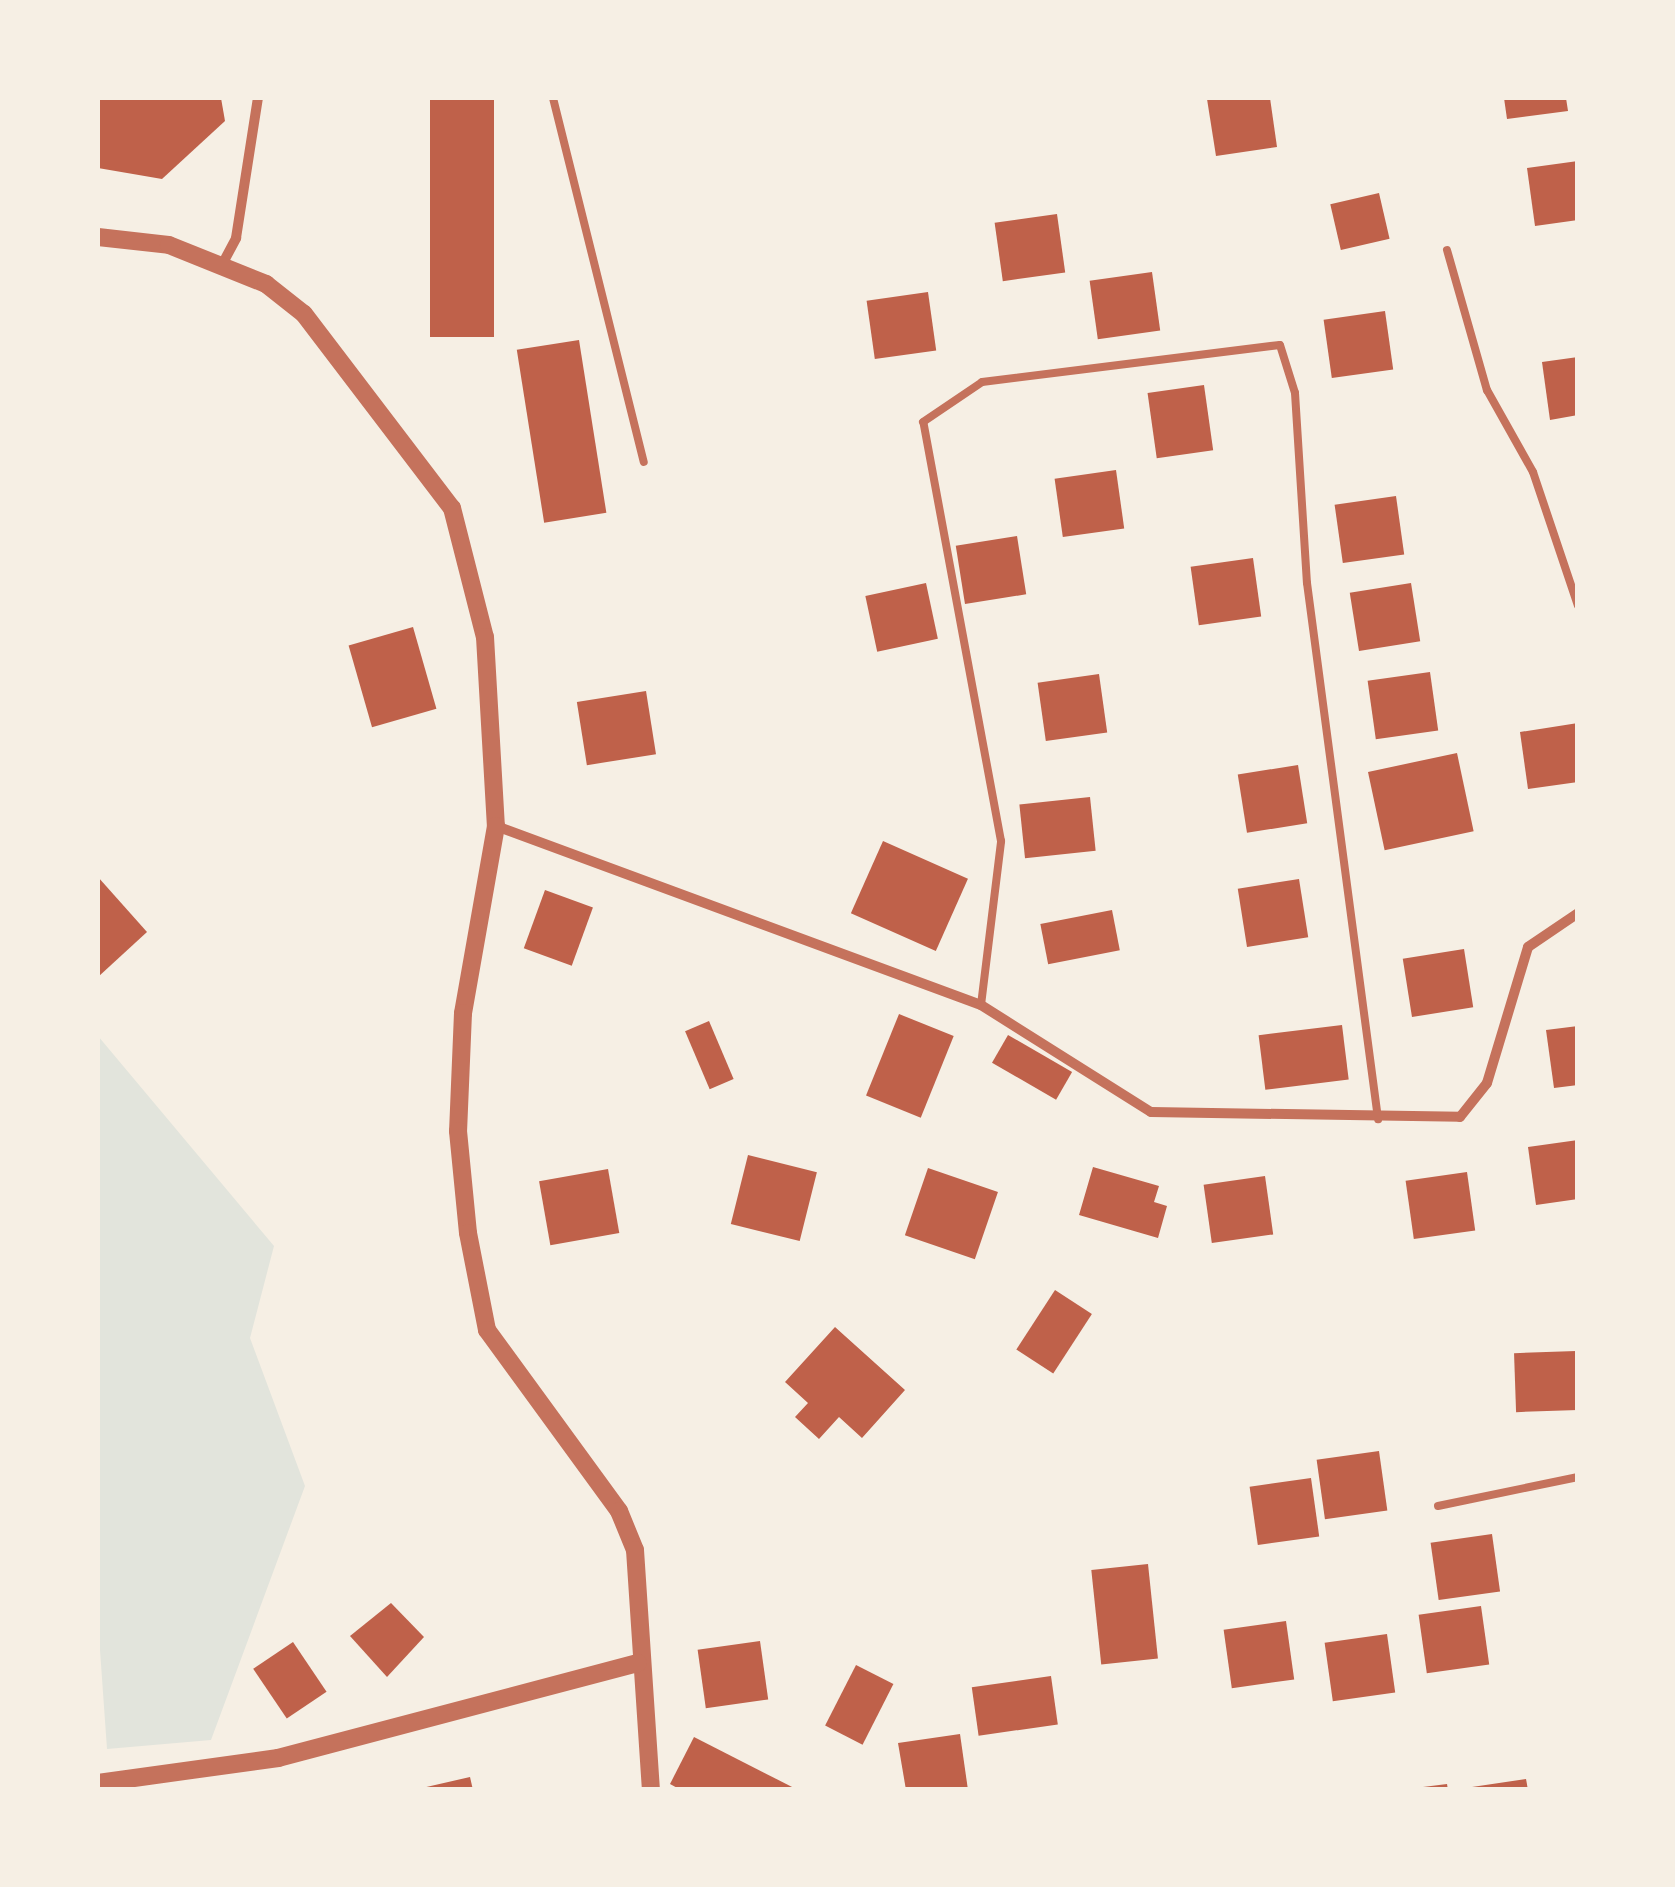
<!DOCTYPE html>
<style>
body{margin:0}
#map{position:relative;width:1675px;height:1887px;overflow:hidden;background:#f6efe4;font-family:"Roboto Condensed",sans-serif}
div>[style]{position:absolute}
.green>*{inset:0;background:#e2e4dc}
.building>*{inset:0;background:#bf614a;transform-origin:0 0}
.service>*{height:8px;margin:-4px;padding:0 4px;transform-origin:4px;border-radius:4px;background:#c5725c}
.minor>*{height:10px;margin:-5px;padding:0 5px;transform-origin:5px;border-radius:5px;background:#c5725c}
.tertiary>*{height:18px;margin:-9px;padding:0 9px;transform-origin:9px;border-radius:9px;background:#c5725c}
span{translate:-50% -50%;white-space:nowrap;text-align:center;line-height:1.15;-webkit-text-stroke:10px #f6efe4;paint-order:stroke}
.frame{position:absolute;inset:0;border:100px solid #f6efe4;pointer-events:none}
</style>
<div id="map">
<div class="green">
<i style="clip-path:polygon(98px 1036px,274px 1246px,250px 1338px,305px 1486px,211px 1740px,107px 1749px,98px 1622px)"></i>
</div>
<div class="building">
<i style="clip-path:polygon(98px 98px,221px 98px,225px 121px,162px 179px,98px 168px)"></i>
<i style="left:430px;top:98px;width:64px;height:239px"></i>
<i style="clip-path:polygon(1270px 98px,1277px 147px,1216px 156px,1207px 99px)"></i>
<i style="clip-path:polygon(1504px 98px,1566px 98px,1568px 111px,1507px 119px)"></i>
<i style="clip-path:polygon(1578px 161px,1578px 220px,1535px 226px,1527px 168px)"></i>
<i style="left:1379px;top:193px;width:47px;height:50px;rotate:77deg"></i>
<i style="left:1057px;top:214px;width:59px;height:63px;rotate:82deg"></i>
<i style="left:1152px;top:272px;width:59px;height:63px;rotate:82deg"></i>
<i style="left:928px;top:292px;width:59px;height:62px;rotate:82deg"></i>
<i style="left:1385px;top:311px;width:59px;height:62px;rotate:82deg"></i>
<i style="left:579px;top:340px;width:175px;height:63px;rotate:81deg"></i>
<i style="clip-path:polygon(1578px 357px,1578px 415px,1550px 420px,1542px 362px)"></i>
<i style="left:1204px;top:385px;width:66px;height:57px;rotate:82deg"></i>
<i style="left:1116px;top:470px;width:59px;height:62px;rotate:82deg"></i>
<i style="left:1396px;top:496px;width:59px;height:62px;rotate:82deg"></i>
<i style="left:1017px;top:536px;width:59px;height:62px;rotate:81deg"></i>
<i style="left:1253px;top:558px;width:59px;height:63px;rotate:82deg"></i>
<i style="left:926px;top:583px;width:57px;height:62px;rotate:78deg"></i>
<i style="left:1411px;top:583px;width:59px;height:62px;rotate:81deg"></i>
<i style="left:413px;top:627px;width:85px;height:67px;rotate:74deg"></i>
<i style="left:1430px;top:672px;width:59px;height:63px;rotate:82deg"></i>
<i style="left:1099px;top:674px;width:59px;height:62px;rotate:82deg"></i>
<i style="left:646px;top:691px;width:64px;height:70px;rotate:81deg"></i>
<i style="clip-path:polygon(1578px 723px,1578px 782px,1528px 789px,1520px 732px)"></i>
<i style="left:1457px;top:753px;width:80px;height:91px;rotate:78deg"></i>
<i style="left:1298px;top:765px;width:59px;height:61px;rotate:81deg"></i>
<i style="left:1090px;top:797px;width:54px;height:71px;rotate:84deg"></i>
<i style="left:883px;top:841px;width:93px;height:79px;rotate:24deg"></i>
<i style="clip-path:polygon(98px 877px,147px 932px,98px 977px)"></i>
<i style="left:1299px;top:879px;width:59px;height:62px;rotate:81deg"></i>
<i style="left:545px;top:890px;width:51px;height:62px;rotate:20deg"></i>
<i style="left:1112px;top:910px;width:41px;height:73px;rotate:79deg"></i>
<i style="left:1464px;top:949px;width:59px;height:62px;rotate:81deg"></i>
<i style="left:899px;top:1014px;width:59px;height:88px;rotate:22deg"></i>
<i style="left:709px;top:1021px;width:63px;height:26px;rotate:67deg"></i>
<i style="left:1342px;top:1025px;width:55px;height:84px;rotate:83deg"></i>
<i style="clip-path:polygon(1578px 1026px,1578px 1085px,1554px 1088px,1546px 1030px)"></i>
<i style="left:1008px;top:1035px;width:74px;height:32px;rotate:30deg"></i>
<i style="clip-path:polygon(1578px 1140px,1578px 1199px,1536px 1205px,1528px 1147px)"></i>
<i style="left:748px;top:1155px;width:71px;height:71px;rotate:14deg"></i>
<i style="clip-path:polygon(1093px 1167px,1159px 1186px,1154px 1202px,1167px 1206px,1158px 1238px,1079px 1215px)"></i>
<i style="left:928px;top:1168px;width:74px;height:71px;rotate:19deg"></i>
<i style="left:608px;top:1169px;width:65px;height:70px;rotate:80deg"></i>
<i style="left:1467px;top:1172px;width:59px;height:62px;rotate:82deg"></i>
<i style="left:1265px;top:1176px;width:59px;height:62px;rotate:82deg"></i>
<i style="left:1055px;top:1290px;width:44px;height:71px;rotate:33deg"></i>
<i style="clip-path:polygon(835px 1327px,905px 1390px,862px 1438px,839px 1417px,819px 1439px,795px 1417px,808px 1403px,785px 1382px)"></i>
<i style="left:1576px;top:1351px;width:59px;height:62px;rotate:88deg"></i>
<i style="left:1379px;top:1451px;width:60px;height:63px;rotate:82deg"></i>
<i style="left:1311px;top:1478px;width:59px;height:62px;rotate:82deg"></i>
<i style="left:1492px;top:1534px;width:58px;height:62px;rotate:82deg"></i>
<i style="left:1148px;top:1564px;width:95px;height:57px;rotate:84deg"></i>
<i style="clip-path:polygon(391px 1603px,424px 1637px,387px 1677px,350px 1636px)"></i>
<i style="left:1481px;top:1606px;width:59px;height:63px;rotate:82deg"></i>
<i style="left:1286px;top:1621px;width:59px;height:63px;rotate:82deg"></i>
<i style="left:1387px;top:1634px;width:59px;height:63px;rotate:82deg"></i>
<i style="left:760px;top:1641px;width:59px;height:63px;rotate:82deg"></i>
<i style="left:293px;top:1642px;width:60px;height:48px;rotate:56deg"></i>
<i style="left:856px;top:1665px;width:42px;height:68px;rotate:27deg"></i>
<i style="left:1051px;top:1676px;width:49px;height:80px;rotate:82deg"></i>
<i style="clip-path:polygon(960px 1734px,968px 1790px,906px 1790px,898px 1743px)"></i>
<i style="clip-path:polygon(694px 1737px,798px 1790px,681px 1790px,670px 1784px)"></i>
<i style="clip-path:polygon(470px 1777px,473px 1790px,422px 1790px,422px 1788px)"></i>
<i style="clip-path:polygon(1526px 1779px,1528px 1790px,1472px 1790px,1472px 1787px)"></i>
<i style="clip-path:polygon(1447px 1784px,1448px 1790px,1423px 1790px,1423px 1787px)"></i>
</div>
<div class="service">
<i style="left:553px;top:98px;width:375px;rotate:76deg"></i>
<i style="left:1447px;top:250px;width:146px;rotate:74.1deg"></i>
<i style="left:1487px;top:390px;width:94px;rotate:60.7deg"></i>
<i style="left:1533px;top:472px;width:141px;rotate:71.4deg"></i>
<i style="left:981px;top:1005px;width:165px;rotate:-83deg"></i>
<i style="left:1001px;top:841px;width:426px;rotate:-100.5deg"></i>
<i style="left:923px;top:422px;width:71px;rotate:-34.1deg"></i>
<i style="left:982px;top:382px;width:300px;rotate:-7.1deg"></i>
<i style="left:1280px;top:345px;width:50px;rotate:72.6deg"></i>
<i style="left:1295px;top:393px;width:190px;rotate:86.4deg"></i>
<i style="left:1307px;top:583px;width:541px;rotate:82.45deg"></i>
<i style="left:1438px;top:1506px;width:143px;rotate:-11.7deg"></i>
</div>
<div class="minor">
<i style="left:224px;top:261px;width:26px;rotate:-62deg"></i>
<i style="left:236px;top:238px;width:142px;rotate:-81.1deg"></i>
<i style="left:496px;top:826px;width:517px;rotate:20.26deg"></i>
<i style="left:981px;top:1005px;width:201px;rotate:32.2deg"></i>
<i style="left:1151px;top:1112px;width:309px;rotate:0.9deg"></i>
<i style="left:1460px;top:1117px;width:43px;rotate:-51.5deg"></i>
<i style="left:1487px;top:1083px;width:142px;rotate:-73.2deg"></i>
<i style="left:1528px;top:947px;width:60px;rotate:-34.2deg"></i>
</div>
<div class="tertiary">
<i style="left:98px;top:237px;width:71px;rotate:6.4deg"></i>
<i style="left:169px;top:245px;width:105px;rotate:21.9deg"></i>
<i style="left:266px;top:284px;width:48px;rotate:38.3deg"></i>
<i style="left:304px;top:314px;width:244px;rotate:52.7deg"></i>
<i style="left:452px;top:508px;width:133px;rotate:75.7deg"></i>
<i style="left:485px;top:637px;width:189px;rotate:86.7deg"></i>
<i style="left:496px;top:826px;width:190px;rotate:100deg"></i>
<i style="left:463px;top:1013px;width:118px;rotate:92.4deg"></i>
<i style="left:458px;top:1131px;width:102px;rotate:84.4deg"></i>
<i style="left:468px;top:1233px;width:99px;rotate:78.9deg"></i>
<i style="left:487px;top:1330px;width:224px;rotate:53.9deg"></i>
<i style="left:619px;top:1511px;width:42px;rotate:67.7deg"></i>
<i style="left:635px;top:1550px;width:241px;rotate:86.2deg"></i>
<i style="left:98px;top:1783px;width:182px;rotate:-7.9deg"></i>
<i style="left:278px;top:1758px;width:372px;rotate:-14.8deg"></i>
</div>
<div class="frame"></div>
</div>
